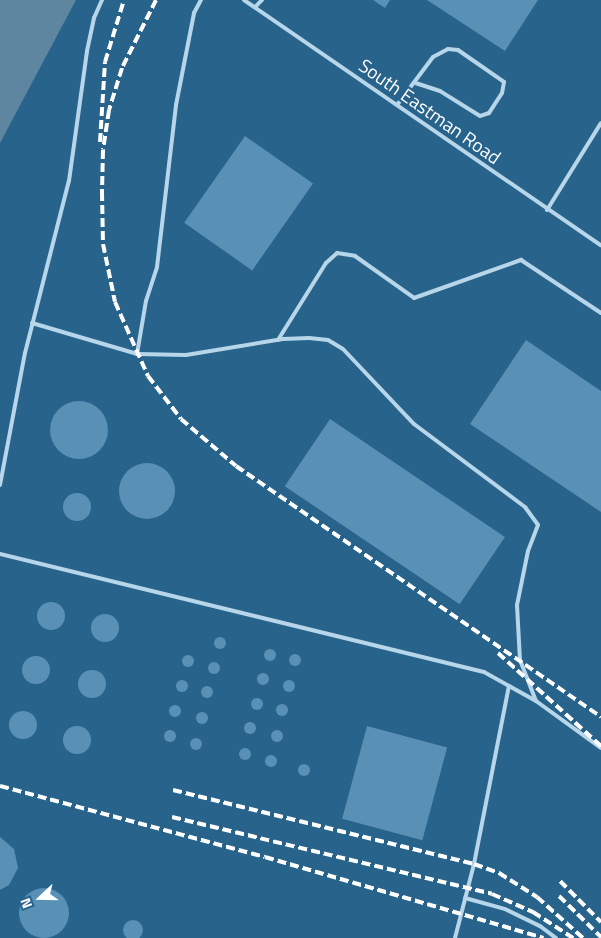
<!DOCTYPE html>
<style>
body{margin:0}
#map{position:relative;width:601px;height:938px;overflow:hidden;background:#28638c;font-family:"Titillium Web",sans-serif}
div>[style]{position:absolute}
.water>*{inset:0;background:#5e86a1}
.building>*{inset:0;background:#5890b6;transform-origin:0 0}
.round{border-radius:50%}
.lane>*{height:4px;margin:-2px;padding:0 2px;transform-origin:2px;border-radius:2px;background:#b7d6ea}
.rail>*{height:4px;margin-top:-2px;transform-origin:0;background:repeating-linear-gradient(90deg,#fff 0 9px,transparent 0 13px)}
span{translate:-50% -50%;white-space:nowrap;text-align:center;line-height:1.15;-webkit-text-stroke:4.5px #28638c;paint-order:stroke}
.street-label{font-size:19px;color:#fff}
.north{position:absolute;left:15px;top:873px;width:50px;height:50px;-webkit-text-stroke:4px #28638c;paint-order:stroke;rotate:249deg;font-size:14px;font-weight:700;line-height:20px;text-align:center;color:#fff}
.north::after{content:'';display:block;margin:auto;width:18px;height:22px;background:#fff;clip-path:polygon(50% 0,100% 100%,50% 72%,0 100%)}
</style>
<div id="map">
<div class="water">
<i style="clip-path:polygon(0 0,76px 0,0 143px)"></i>
</div>
<div class="building">
<i style="clip-path:polygon(373px 0,390px 0,385px 8px)"></i>
<i style="clip-path:polygon(427px 0,538px 0,505px 51px)"></i>
<i style="left:245px;top:136px;width:83px;height:106px;rotate:35deg"></i>
<i style="clip-path:polygon(526px 340px,601px 391px,601px 512px,470px 424px)"></i>
<i class="round" style="left:50px;top:401px;width:58px;height:58px"></i>
<i style="left:330px;top:419px;width:211px;height:81px;rotate:34deg"></i>
<i class="round" style="left:119px;top:463px;width:56px;height:56px"></i>
<i class="round" style="left:63px;top:493px;width:28px;height:28px"></i>
<i class="round" style="left:37px;top:602px;width:28px;height:28px"></i>
<i class="round" style="left:91px;top:614px;width:28px;height:28px"></i>
<i class="round" style="left:214px;top:637px;width:12px;height:12px"></i>
<i class="round" style="left:264px;top:649px;width:12px;height:12px"></i>
<i class="round" style="left:289px;top:654px;width:12px;height:12px"></i>
<i class="round" style="left:182px;top:655px;width:12px;height:12px"></i>
<i class="round" style="left:22px;top:656px;width:28px;height:28px"></i>
<i class="round" style="left:208px;top:662px;width:12px;height:12px"></i>
<i class="round" style="left:78px;top:670px;width:28px;height:28px"></i>
<i class="round" style="left:257px;top:673px;width:12px;height:12px"></i>
<i class="round" style="left:283px;top:680px;width:12px;height:12px"></i>
<i class="round" style="left:176px;top:680px;width:12px;height:12px"></i>
<i class="round" style="left:201px;top:686px;width:12px;height:12px"></i>
<i class="round" style="left:251px;top:698px;width:12px;height:12px"></i>
<i class="round" style="left:276px;top:704px;width:12px;height:12px"></i>
<i class="round" style="left:169px;top:705px;width:12px;height:12px"></i>
<i class="round" style="left:9px;top:711px;width:28px;height:28px"></i>
<i class="round" style="left:196px;top:712px;width:12px;height:12px"></i>
<i class="round" style="left:244px;top:722px;width:12px;height:12px"></i>
<i class="round" style="left:63px;top:726px;width:28px;height:28px"></i>
<i style="left:367px;top:726px;width:83px;height:96px;rotate:15deg"></i>
<i class="round" style="left:271px;top:730px;width:12px;height:12px"></i>
<i class="round" style="left:164px;top:730px;width:12px;height:12px"></i>
<i class="round" style="left:190px;top:738px;width:12px;height:12px"></i>
<i class="round" style="left:239px;top:748px;width:12px;height:12px"></i>
<i class="round" style="left:265px;top:755px;width:12px;height:12px"></i>
<i class="round" style="left:298px;top:764px;width:12px;height:12px"></i>
<i style="clip-path:polygon(0 837px,14px 849px,18px 868px,9px 885px,0 890px)"></i>
<i class="round" style="left:19px;top:888px;width:50px;height:50px"></i>
<i class="round" style="left:123px;top:920px;width:20px;height:20px"></i>
</div>
<div class="lane">
<i style="left:244px;top:0;width:433px;rotate:34.5deg"></i>
<i style="left:255px;top:7px;width:10px;rotate:-45deg"></i>
<i style="left:397px;top:105px;width:60px;rotate:-53.1deg"></i>
<i style="left:433px;top:57px;width:17px;rotate:-28deg"></i>
<i style="left:448px;top:49px;width:10px;rotate:6deg"></i>
<i style="left:458px;top:50px;width:56px;rotate:34.8deg"></i>
<i style="left:504px;top:82px;width:11px;rotate:100deg"></i>
<i style="left:502px;top:93px;width:24px;rotate:123deg"></i>
<i style="left:489px;top:113px;width:9px;rotate:162deg"></i>
<i style="left:480px;top:116px;width:47px;rotate:-148deg"></i>
<i style="left:440px;top:91px;width:25px;rotate:-162deg"></i>
<i style="left:547px;top:210px;width:102px;rotate:-58.2deg"></i>
<i style="left:32px;top:323px;width:109px;rotate:16.4deg"></i>
<i style="left:137px;top:354px;width:49px;rotate:1.2deg"></i>
<i style="left:186px;top:355px;width:98px;rotate:-9.4deg"></i>
<i style="left:283px;top:339px;width:26px;rotate:-2deg"></i>
<i style="left:309px;top:338px;width:19px;rotate:6deg"></i>
<i style="left:328px;top:340px;width:17px;rotate:31deg"></i>
<i style="left:343px;top:349px;width:103px;rotate:46.6deg"></i>
<i style="left:414px;top:424px;width:139px;rotate:36.8deg"></i>
<i style="left:525px;top:507px;width:22px;rotate:54deg"></i>
<i style="left:538px;top:525px;width:28px;rotate:111deg"></i>
<i style="left:528px;top:551px;width:55px;rotate:101.5deg"></i>
<i style="left:517px;top:605px;width:55px;rotate:86.9deg"></i>
<i style="left:520px;top:660px;width:44px;rotate:68.7deg"></i>
<i style="left:278px;top:340px;width:91px;rotate:-58.1deg"></i>
<i style="left:326px;top:263px;width:15px;rotate:-42deg"></i>
<i style="left:337px;top:253px;width:18px;rotate:9deg"></i>
<i style="left:355px;top:256px;width:72px;rotate:35.4deg"></i>
<i style="left:414px;top:298px;width:114px;rotate:-19.6deg"></i>
<i style="left:521px;top:260px;width:96px;rotate:33.5deg"></i>
<i style="left:137px;top:354px;width:54px;rotate:-80.4deg"></i>
<i style="left:146px;top:301px;width:36px;rotate:-72deg"></i>
<i style="left:157px;top:267px;width:163px;rotate:-83.3deg"></i>
<i style="left:176px;top:105px;width:94px;rotate:-78.9deg"></i>
<i style="left:194px;top:13px;width:15px;rotate:-62deg"></i>
<i style="left:0;top:485px;width:134px;rotate:-79.3deg"></i>
<i style="left:25px;top:353px;width:178px;rotate:-75.7deg"></i>
<i style="left:69px;top:181px;width:131px;rotate:-82.1deg"></i>
<i style="left:87px;top:51px;width:34px;rotate:-78deg"></i>
<i style="left:94px;top:18px;width:20px;rotate:-66deg"></i>
<i style="left:0;top:554px;width:498px;rotate:13.7deg"></i>
<i style="left:484px;top:672px;width:60px;rotate:29.1deg"></i>
<i style="left:536px;top:701px;width:80px;rotate:35.9deg"></i>
<i style="left:465px;top:898px;width:41px;rotate:15.4deg"></i>
<i style="left:505px;top:909px;width:39px;rotate:26deg"></i>
<i style="left:540px;top:926px;width:20px;rotate:37deg"></i>
<i style="left:455px;top:938px;width:76px;rotate:-75.6deg"></i>
<i style="left:474px;top:864px;width:181px;rotate:-78.9deg"></i>
</div>
<div class="rail">
<i style="left:156px;top:0;width:76px;rotate:116.6deg"></i>
<i style="left:122px;top:68px;width:44px;rotate:107.2deg"></i>
<i style="left:109px;top:110px;width:40px;rotate:98.5deg"></i>
<i style="left:103px;top:150px;width:42px;rotate:91.4deg"></i>
<i style="left:102px;top:192px;width:52px;rotate:88.9deg"></i>
<i style="left:103px;top:244px;width:59px;rotate:78.3deg"></i>
<i style="left:115px;top:302px;width:81px;rotate:66deg"></i>
<i style="left:148px;top:376px;width:54px;rotate:52.5deg"></i>
<i style="left:181px;top:419px;width:72px;rotate:40.5deg"></i>
<i style="left:236px;top:466px;width:443px;rotate:34.5deg"></i>
<i style="left:100px;top:142px;width:80px;rotate:-86.4deg"></i>
<i style="left:105px;top:62px;width:65px;rotate:-73deg"></i>
<i style="left:498px;top:653px;width:139px;rotate:42.1deg"></i>
<i style="left:0;top:786px;width:274px;rotate:15deg"></i>
<i style="left:265px;top:857px;width:290px;rotate:16.2deg"></i>
<i style="left:173px;top:790px;width:310px;rotate:13.8deg"></i>
<i style="left:474px;top:864px;width:27px;rotate:20deg"></i>
<i style="left:499px;top:873px;width:45px;rotate:32.3deg"></i>
<i style="left:537px;top:897px;width:62px;rotate:41.7deg"></i>
<i style="left:172px;top:817px;width:329px;rotate:13.5deg"></i>
<i style="left:492px;top:894px;width:45px;rotate:23.7deg"></i>
<i style="left:533px;top:912px;width:48px;rotate:33deg"></i>
<i style="left:560px;top:881px;width:58px;rotate:45deg"></i>
<i style="left:559px;top:896px;width:59px;rotate:44.3deg"></i>
</div>
<div class="street-label">
<span style="left:430px;top:111px;rotate:35deg">South Eastman Road</span>
</div>
<div class="north">N</div>
</div>
